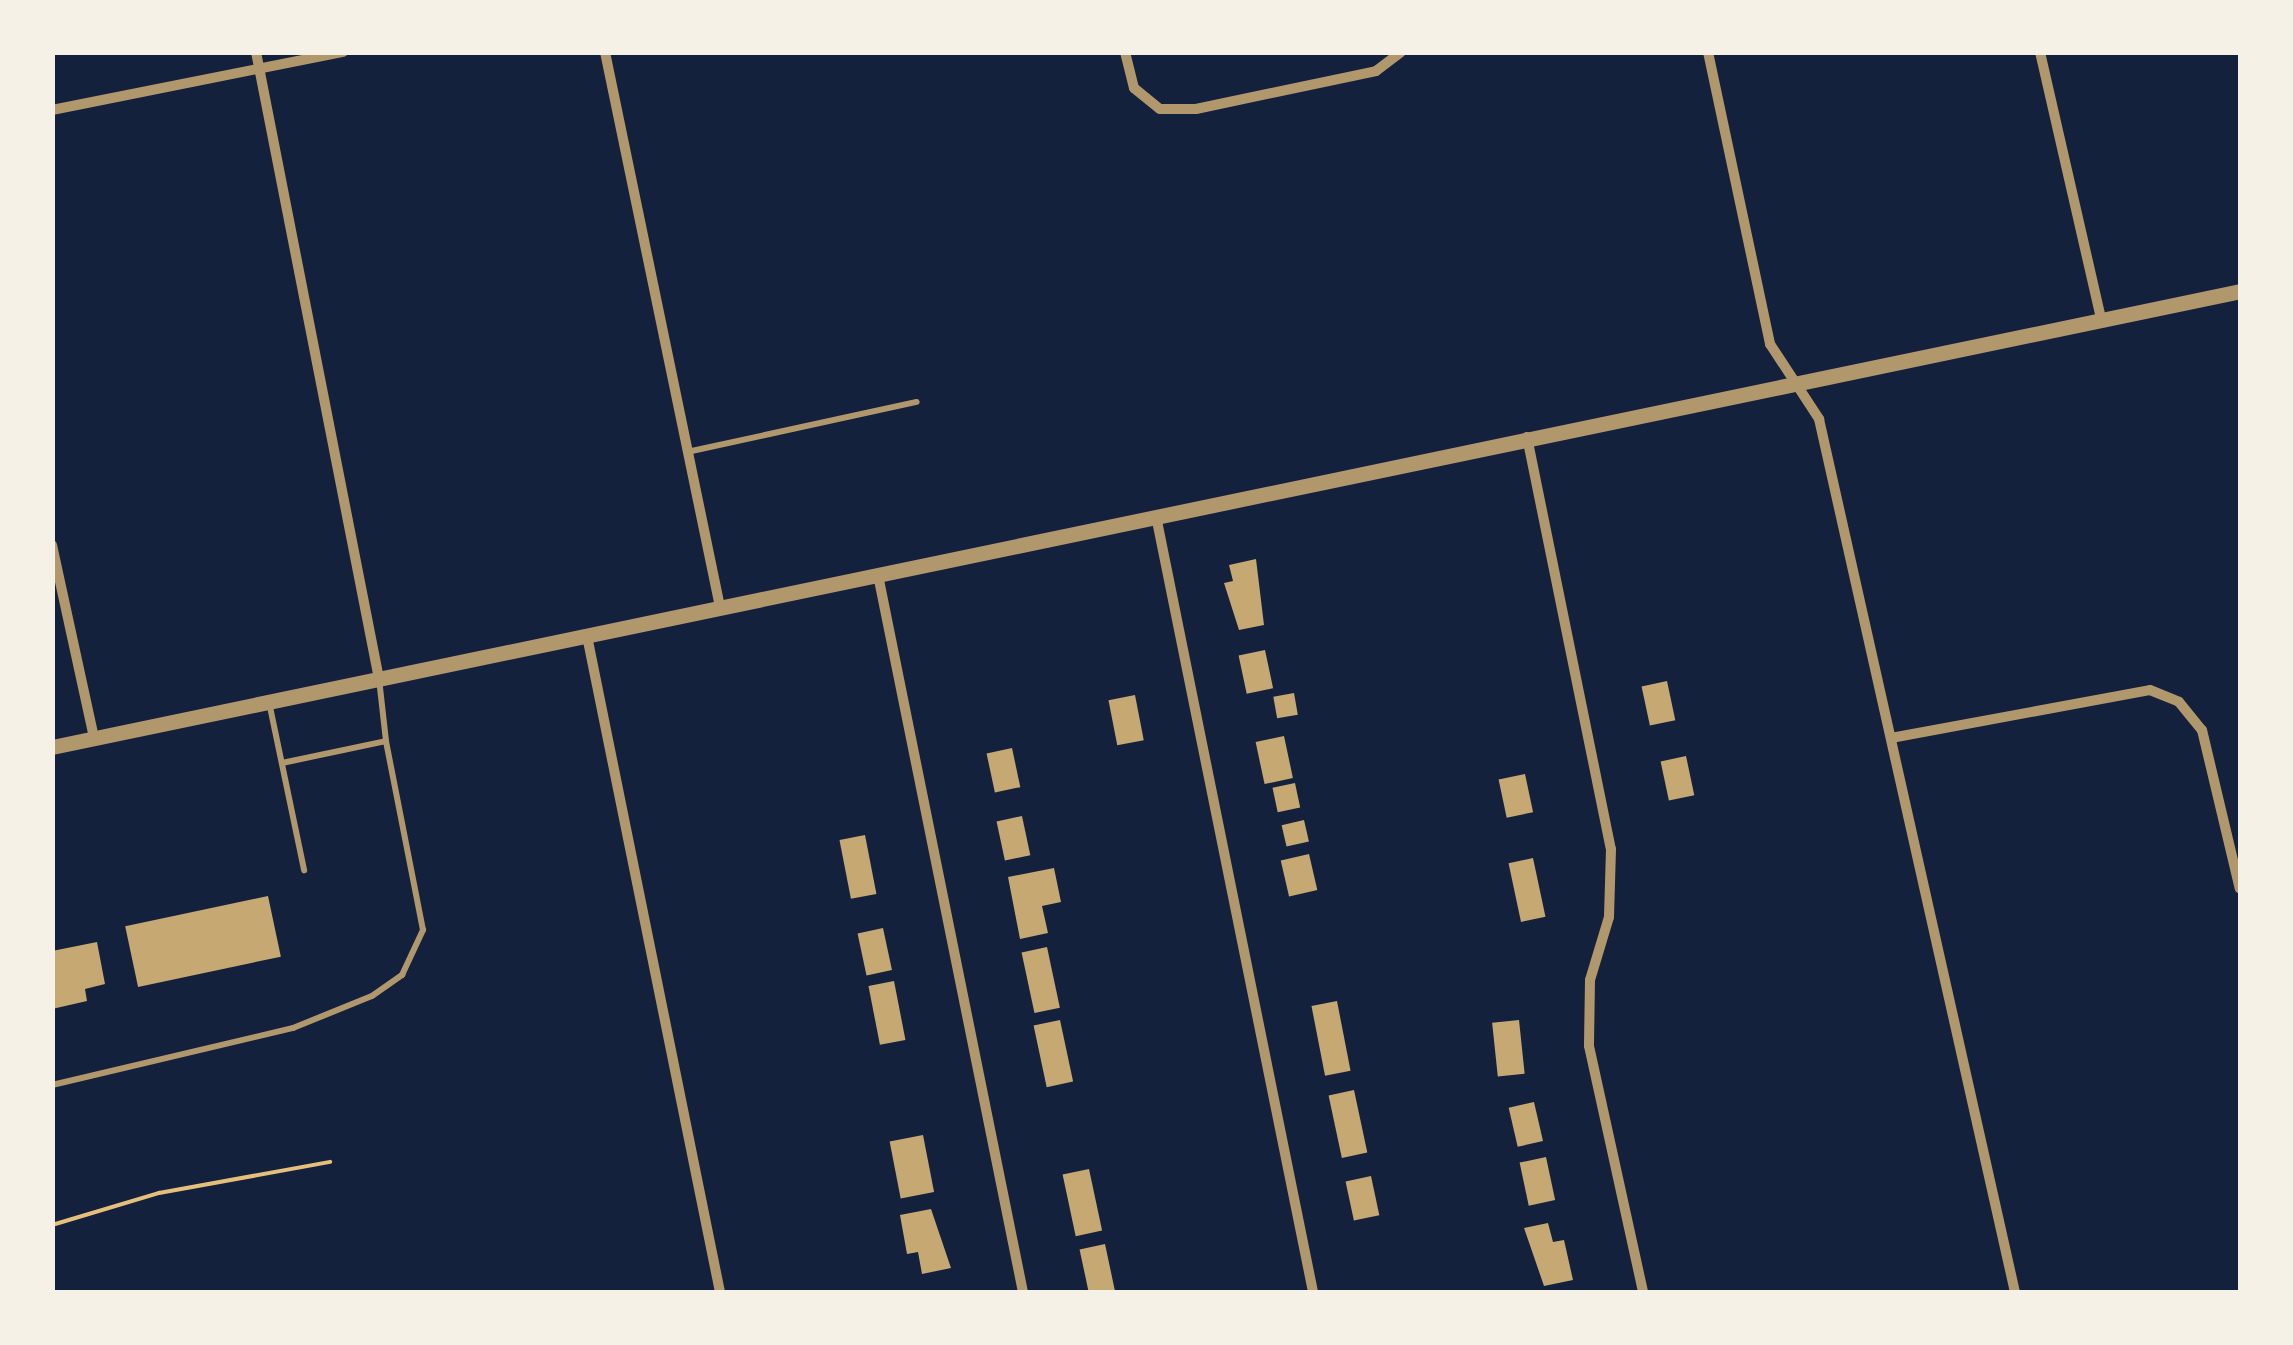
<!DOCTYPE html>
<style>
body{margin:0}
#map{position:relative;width:2293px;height:1345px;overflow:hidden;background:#14213d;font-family:Karla,sans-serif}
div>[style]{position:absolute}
.building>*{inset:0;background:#c6a872;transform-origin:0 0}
.path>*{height:4px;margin:-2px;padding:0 2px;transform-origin:2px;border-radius:2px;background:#e5c07b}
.service>*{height:6px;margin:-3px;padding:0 3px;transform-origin:3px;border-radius:3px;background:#b1986c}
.minor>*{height:10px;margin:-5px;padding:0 5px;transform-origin:5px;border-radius:5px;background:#b1986c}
.tertiary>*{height:15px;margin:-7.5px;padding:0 7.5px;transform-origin:7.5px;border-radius:7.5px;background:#b1986c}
span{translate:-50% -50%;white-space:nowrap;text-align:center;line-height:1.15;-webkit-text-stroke:8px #f6f1e7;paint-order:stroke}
.frame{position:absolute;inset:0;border:55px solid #f6f1e7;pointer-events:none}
</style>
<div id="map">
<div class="building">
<i style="clip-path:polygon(1256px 559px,1264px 625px,1239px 630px,1224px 583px,1233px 581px,1229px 565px)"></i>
<i style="left:1265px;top:650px;width:39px;height:27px;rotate:78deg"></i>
<i style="left:1667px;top:681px;width:40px;height:26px;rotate:78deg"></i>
<i style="left:1294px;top:693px;width:22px;height:21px;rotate:80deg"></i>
<i style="left:1135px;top:695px;width:46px;height:27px;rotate:79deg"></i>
<i style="left:1284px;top:736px;width:43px;height:29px;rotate:78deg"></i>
<i style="left:1012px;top:748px;width:40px;height:26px;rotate:78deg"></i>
<i style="left:1686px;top:756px;width:40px;height:26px;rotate:78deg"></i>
<i style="left:1525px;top:774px;width:39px;height:27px;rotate:78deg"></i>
<i style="left:1295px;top:783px;width:25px;height:23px;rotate:78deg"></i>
<i style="left:1022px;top:816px;width:40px;height:26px;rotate:78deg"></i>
<i style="left:1304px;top:820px;width:22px;height:23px;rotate:77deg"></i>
<i style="left:865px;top:835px;width:60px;height:26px;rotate:79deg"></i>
<i style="left:1309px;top:854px;width:37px;height:29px;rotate:77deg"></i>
<i style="left:1533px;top:858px;width:60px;height:25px;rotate:78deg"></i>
<i style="clip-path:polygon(1054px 868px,1061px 902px,1042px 906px,1048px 933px,1020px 939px,1008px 877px)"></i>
<i style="left:268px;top:896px;width:62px;height:146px;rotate:78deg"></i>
<i style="left:883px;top:928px;width:43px;height:26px;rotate:78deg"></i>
<i style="clip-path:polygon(97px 942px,105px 984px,85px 989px,87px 1001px,52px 1009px,52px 951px)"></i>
<i style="left:1047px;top:947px;width:62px;height:26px;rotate:78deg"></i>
<i style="left:894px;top:981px;width:60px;height:26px;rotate:79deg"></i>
<i style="left:1337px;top:1001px;width:71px;height:26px;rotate:79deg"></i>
<i style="left:1060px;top:1020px;width:63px;height:27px;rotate:78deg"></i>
<i style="left:1519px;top:1020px;width:54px;height:27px;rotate:84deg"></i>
<i style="left:1354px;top:1090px;width:64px;height:26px;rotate:78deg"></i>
<i style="left:1534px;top:1102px;width:40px;height:26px;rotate:77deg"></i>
<i style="left:923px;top:1135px;width:58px;height:34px;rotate:79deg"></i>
<i style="left:1546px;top:1157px;width:44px;height:27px;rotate:78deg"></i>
<i style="left:1089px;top:1169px;width:63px;height:27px;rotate:78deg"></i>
<i style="left:1371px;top:1176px;width:40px;height:26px;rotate:78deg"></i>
<i style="clip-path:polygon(931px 1209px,951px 1268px,922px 1274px,918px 1252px,907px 1254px,900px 1215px)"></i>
<i style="clip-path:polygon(1548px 1223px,1553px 1242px,1564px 1240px,1573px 1280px,1544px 1286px,1524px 1228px)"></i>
<i style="left:1105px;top:1244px;width:49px;height:26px;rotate:78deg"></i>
</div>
<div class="path">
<i style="left:52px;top:1225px;width:112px;rotate:-16.7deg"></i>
<i style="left:159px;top:1193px;width:174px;rotate:-10.3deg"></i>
</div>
<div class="service">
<i style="left:687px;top:452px;width:235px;rotate:-12.3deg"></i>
<i style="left:269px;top:702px;width:172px;rotate:78.2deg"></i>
<i style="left:282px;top:763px;width:106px;rotate:-11.9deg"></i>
<i style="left:386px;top:741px;width:62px;rotate:-96.4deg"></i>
<i style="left:52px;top:1085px;width:248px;rotate:-13.3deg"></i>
<i style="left:293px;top:1028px;width:85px;rotate:-22.1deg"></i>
<i style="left:372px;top:996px;width:37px;rotate:-35deg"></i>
<i style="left:402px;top:975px;width:50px;rotate:-65deg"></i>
<i style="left:423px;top:930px;width:193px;rotate:-101.1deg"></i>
</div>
<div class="minor">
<i style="left:256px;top:52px;width:639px;rotate:78.9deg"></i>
<i style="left:605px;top:52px;width:567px;rotate:78.29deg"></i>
<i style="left:1125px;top:52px;width:37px;rotate:76deg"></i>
<i style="left:1134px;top:88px;width:33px;rotate:39deg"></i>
<i style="left:1160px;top:109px;width:36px"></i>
<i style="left:1196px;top:109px;width:184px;rotate:-11.9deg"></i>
<i style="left:1376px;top:71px;width:31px;rotate:-37deg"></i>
<i style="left:1708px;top:52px;width:299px;rotate:78deg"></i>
<i style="left:1770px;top:344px;width:90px;rotate:56.8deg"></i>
<i style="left:1819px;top:419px;width:895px;rotate:77.35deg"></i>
<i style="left:2040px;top:52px;width:273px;rotate:77.1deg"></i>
<i style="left:52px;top:110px;width:297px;rotate:-11.3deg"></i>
<i style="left:1527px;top:437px;width:420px;rotate:78.5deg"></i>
<i style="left:1611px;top:849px;width:68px;rotate:91.7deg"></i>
<i style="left:1609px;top:917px;width:66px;rotate:106.8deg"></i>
<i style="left:1590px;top:980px;width:66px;rotate:90.9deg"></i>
<i style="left:1589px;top:1046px;width:252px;rotate:77.6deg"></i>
<i style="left:1156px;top:516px;width:792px;rotate:78.56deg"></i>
<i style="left:52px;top:545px;width:198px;rotate:77.7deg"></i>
<i style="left:878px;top:575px;width:732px;rotate:78.57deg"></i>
<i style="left:587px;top:636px;width:669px;rotate:78.54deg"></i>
<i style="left:1891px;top:738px;width:263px;rotate:-10.5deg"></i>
<i style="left:2150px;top:690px;width:31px;rotate:22deg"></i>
<i style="left:2179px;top:702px;width:36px;rotate:51deg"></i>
<i style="left:2202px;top:730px;width:163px;rotate:76.6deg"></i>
</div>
<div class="tertiary">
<i style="left:52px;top:747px;width:2235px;rotate:-11.77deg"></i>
</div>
<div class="frame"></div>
</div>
